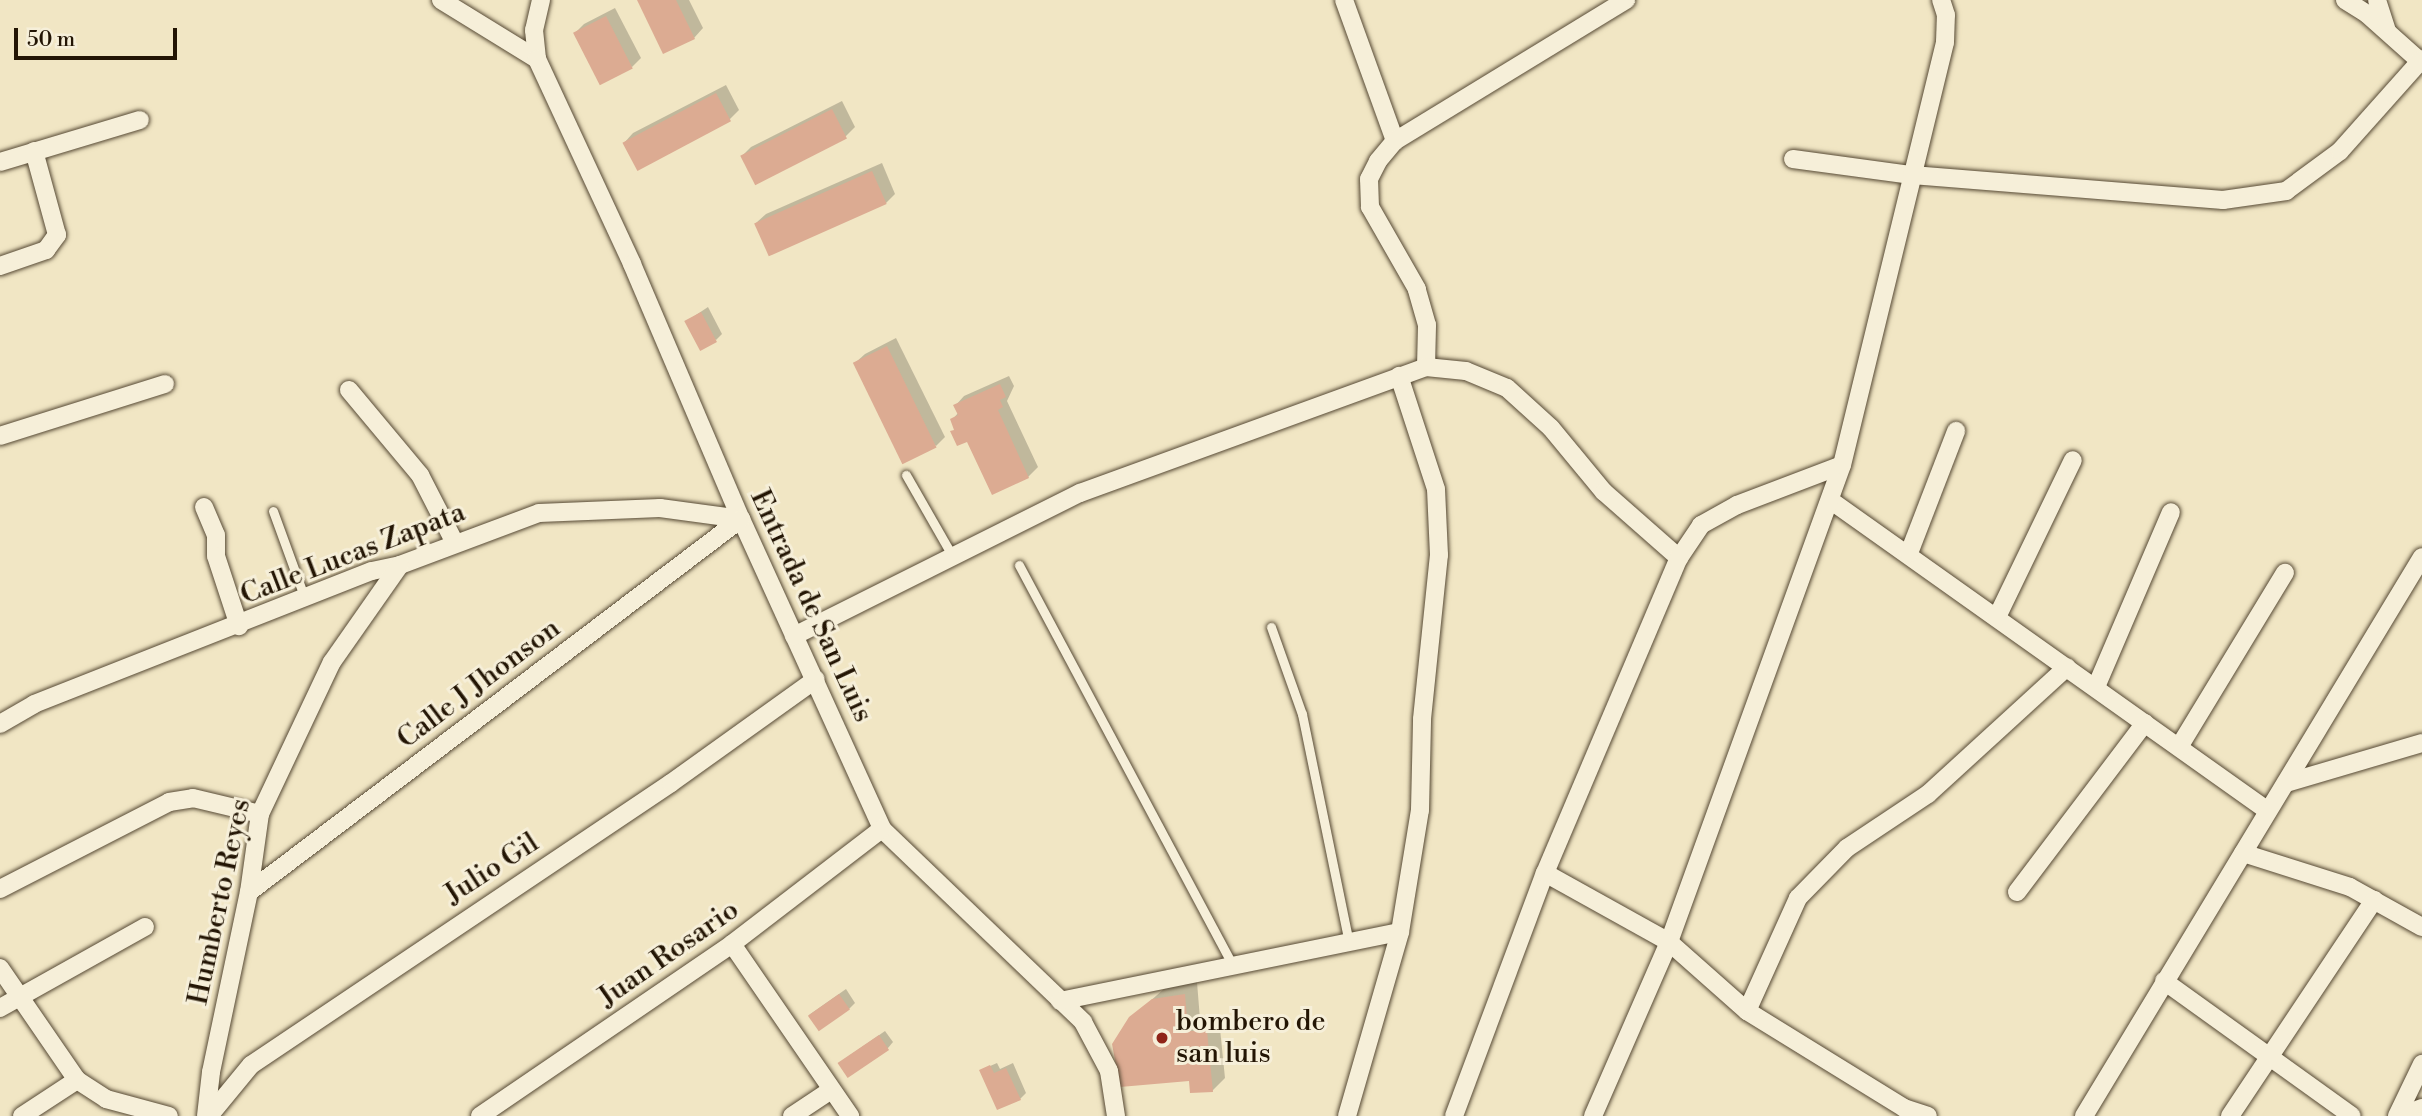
<!DOCTYPE html>
<style>
body{margin:0}
#map{position:relative;width:2422px;height:1116px;overflow:hidden;background:#f1e6c4;font-family:"Libre Bodoni",serif}
div>[style]{position:absolute}
.shadow>*{inset:0;background:#0003}
.building>*{inset:0;background:#dcab92;transform-origin:0 0}
.roads{filter:drop-shadow(0 0 2px #564934) drop-shadow(0 0 2px #564934)}
.lane>*{height:9px;margin:-4.5px;padding:0 4.5px;transform-origin:4.5px;border-radius:4.5px;background:#f6efd9}
.street>*{height:18px;margin:-9px;padding:0 9px;transform-origin:9px;border-radius:9px;background:#f6efd9}
.dots>*{width:19px;height:19px;translate:-50% -50%;box-sizing:border-box;border:4px solid #f6efd9;border-radius:50%}
span{translate:-50% -50%;white-space:nowrap;text-align:center;line-height:1.15;-webkit-text-stroke:6px #f6efd9;paint-order:stroke}
.street-label{font-size:28px;color:#231504}
.poi-label{font-size:28px;color:#231504}
.left{translate:0 -50%;text-align:left}
.scale{position:absolute;left:14px;top:28px;width:163px;height:32px;box-sizing:border-box;border:4px solid #231504;border-top:0;padding-left:9px;font-size:21px;line-height:24px;white-space:nowrap;color:#231504;-webkit-text-stroke:5px #f6efd9;paint-order:stroke}
</style>
<div id="map">
<div class="shadow">
<i style="clip-path:polygon(639px 0,689px 0,703px 28px,694px 38px)"></i>
<i style="clip-path:polygon(615px 8px,641px 58px,632px 67px,575px 33px,584px 24px)"></i>
<i style="clip-path:polygon(726px 85px,739px 110px,730px 119px,637px 168px,624px 143px,633px 133px)"></i>
<i style="clip-path:polygon(842px 101px,855px 127px,846px 136px,742px 156px,751px 147px)"></i>
<i style="clip-path:polygon(882px 163px,895px 194px,886px 203px,756px 223px,766px 214px)"></i>
<i style="clip-path:polygon(708px 307px,722px 334px,716px 340px,687px 321px)"></i>
<i style="clip-path:polygon(896px 338px,945px 437px,936px 446px,855px 363px,865px 354px)"></i>
<i style="clip-path:polygon(1009px 376px,1014px 386px,1007px 401px,1038px 467px,1028px 477px,993px 493px,968px 439px,956px 428px,952px 420px,958px 413px,955px 406px,964px 396px)"></i>
<i style="clip-path:polygon(1197px 982px,1200px 1019px,1219px 1019px,1225px 1078px,1212px 1091px,1190px 1079px,1138px 1012px,1166px 987px)"></i>
<i style="clip-path:polygon(846px 989px,855px 1003px,849px 1009px,809px 1015px)"></i>
<i style="clip-path:polygon(885px 1031px,893px 1042px,888px 1048px,846px 1058px)"></i>
<i style="clip-path:polygon(997px 1063px,1000px 1069px,1013px 1063px,1026px 1093px,1020px 1099px,981px 1070px)"></i>
</div>
<div class="building">
<i style="clip-path:polygon(637px 0,676px 0,695px 39px,663px 54px)"></i>
<i style="left:606px;top:16px;width:59px;height:37px;rotate:63deg"></i>
<i style="left:716px;top:93px;width:32px;height:106px;rotate:62deg"></i>
<i style="left:832px;top:109px;width:33px;height:103px;rotate:63deg"></i>
<i style="left:872px;top:171px;width:36px;height:129px;rotate:66deg"></i>
<i style="left:701px;top:312px;width:34px;height:19px;rotate:62deg"></i>
<i style="left:887px;top:346px;width:113px;height:38px;rotate:64deg"></i>
<i style="clip-path:polygon(1000px 384px,1006px 397px,1000px 400px,1003px 407px,998px 410px,1029px 478px,992px 495px,967px 442px,957px 446px,950px 431px,954px 430px,950px 419px,958px 415px,953px 405px)"></i>
<i style="left:839px;top:994px;width:19px;height:38px;rotate:55deg"></i>
<i style="clip-path:polygon(1185px 994px,1188px 1031px,1207px 1031px,1213px 1092px,1190px 1093px,1189px 1081px,1120px 1087px,1112px 1044px,1129px 1017px,1152px 999px)"></i>
<i style="left:879px;top:1035px;width:18px;height:50px;rotate:56deg"></i>
<i style="clip-path:polygon(990px 1065px,994px 1073px,1006px 1068px,1021px 1100px,997px 1110px,979px 1070px)"></i>
</div>
<div class="roads">
<div class="lane">
<i style="left:906px;top:475px;width:95px;rotate:60.2deg"></i>
<i style="left:273px;top:511px;width:94px;rotate:70deg"></i>
<i style="left:1019px;top:565px;width:455px;rotate:61.9deg"></i>
<i style="left:1271px;top:627px;width:92px;rotate:70.4deg"></i>
<i style="left:1302px;top:714px;width:234px;rotate:78.4deg"></i>
</div>
<div class="street">
<i style="left:441px;top:0;width:113px;rotate:31.6deg"></i>
<i style="left:541px;top:0;width:31px;rotate:103deg"></i>
<i style="left:534px;top:30px;width:29px;rotate:84deg"></i>
<i style="left:537px;top:59px;width:226px;rotate:65.1deg"></i>
<i style="left:632px;top:264px;width:277px;rotate:66.9deg"></i>
<i style="left:741px;top:519px;width:341px;rotate:65.5deg"></i>
<i style="left:882px;top:829px;width:279px;rotate:43.8deg"></i>
<i style="left:1083px;top:1022px;width:55px;rotate:62deg"></i>
<i style="left:1109px;top:1071px;width:46px;rotate:81.2deg"></i>
<i style="left:1344px;top:0;width:150px;rotate:70.1deg"></i>
<i style="left:2345px;top:0;width:26px;rotate:32deg"></i>
<i style="left:2367px;top:14px;width:74px;rotate:41.7deg"></i>
<i style="left:2377px;top:0;width:32px;rotate:72deg"></i>
<i style="left:1793px;top:159px;width:120px;rotate:7.7deg"></i>
<i style="left:1912px;top:175px;width:312px;rotate:4.6deg"></i>
<i style="left:2223px;top:200px;width:64px;rotate:-8.1deg"></i>
<i style="left:2286px;top:191px;width:67px;rotate:-36.5deg"></i>
<i style="left:2340px;top:151px;width:123px;rotate:-48.3deg"></i>
<i style="left:0;top:162px;width:146px;rotate:-16.7deg"></i>
<i style="left:0;top:266px;width:49px;rotate:-19.2deg"></i>
<i style="left:46px;top:250px;width:19px;rotate:-54deg"></i>
<i style="left:57px;top:235px;width:87px;rotate:-105.3deg"></i>
<i style="left:1426px;top:367px;width:42px;rotate:-88.6deg"></i>
<i style="left:1427px;top:325px;width:37px;rotate:-106deg"></i>
<i style="left:1417px;top:289px;width:95px;rotate:-119.8deg"></i>
<i style="left:1370px;top:207px;width:28px;rotate:-92deg"></i>
<i style="left:1369px;top:179px;width:20px;rotate:-63deg"></i>
<i style="left:1378px;top:161px;width:26px;rotate:-50deg"></i>
<i style="left:1395px;top:141px;width:271px;rotate:-31.4deg"></i>
<i style="left:349px;top:390px;width:111px;rotate:50.1deg"></i>
<i style="left:420px;top:475px;width:76px;rotate:62.8deg"></i>
<i style="left:0;top:436px;width:173px;rotate:-17.5deg"></i>
<i style="left:1830px;top:500px;width:537px;rotate:35.38deg"></i>
<i style="left:204px;top:507px;width:30px;rotate:67deg"></i>
<i style="left:216px;top:535px;width:21px;rotate:90deg"></i>
<i style="left:216px;top:556px;width:74px;rotate:71.8deg"></i>
<i style="left:1909px;top:553px;width:131px;rotate:-68.9deg"></i>
<i style="left:1997px;top:617px;width:174px;rotate:-64.2deg"></i>
<i style="left:794px;top:636px;width:320px;rotate:-26.6deg"></i>
<i style="left:1080px;top:493px;width:368px;rotate:-20deg"></i>
<i style="left:1426px;top:367px;width:40px;rotate:5.7deg"></i>
<i style="left:1466px;top:371px;width:44px;rotate:22.5deg"></i>
<i style="left:1507px;top:388px;width:59px;rotate:42.3deg"></i>
<i style="left:1551px;top:428px;width:83px;rotate:50.4deg"></i>
<i style="left:1604px;top:492px;width:100px;rotate:41.3deg"></i>
<i style="left:2096px;top:687px;width:190px;rotate:-66.8deg"></i>
<i style="left:0;top:724px;width:39px;rotate:-30deg"></i>
<i style="left:34px;top:704px;width:363px;rotate:-21.5deg"></i>
<i style="left:372px;top:571px;width:29px;rotate:-12deg"></i>
<i style="left:400px;top:565px;width:148px;rotate:-20.5deg"></i>
<i style="left:539px;top:513px;width:121px;rotate:-2.4deg"></i>
<i style="left:660px;top:508px;width:82px;rotate:7.7deg"></i>
<i style="left:2179px;top:747px;width:204px;rotate:-58.7deg"></i>
<i style="left:2286px;top:783px;width:142px;rotate:-16.4deg"></i>
<i style="left:2243px;top:853px;width:112px;rotate:17.6deg"></i>
<i style="left:2350px;top:887px;width:82px;rotate:29.1deg"></i>
<i style="left:1545px;top:873px;width:142px;rotate:29.1deg"></i>
<i style="left:1669px;top:942px;width:104px;rotate:41.5deg"></i>
<i style="left:1747px;top:1011px;width:185px;rotate:31.7deg"></i>
<i style="left:1904px;top:1108px;width:25px;rotate:18deg"></i>
<i style="left:0;top:889px;width:190px;rotate:-27.2deg"></i>
<i style="left:169px;top:802px;width:24px;rotate:-9deg"></i>
<i style="left:193px;top:798px;width:69px;rotate:13.4deg"></i>
<i style="left:249px;top:892px;width:617px;rotate:-37.17deg"></i>
<i style="left:2017px;top:892px;width:212px;rotate:-52.9deg"></i>
<i style="left:732px;top:944px;width:209px;rotate:55.5deg"></i>
<i style="left:0;top:968px;width:136px;rotate:55.5deg"></i>
<i style="left:77px;top:1080px;width:35px;rotate:33deg"></i>
<i style="left:106px;top:1099px;width:65px;rotate:15.1deg"></i>
<i style="left:2164px;top:981px;width:231px;rotate:35.7deg"></i>
<i style="left:1060px;top:1001px;width:347px;rotate:-11.5deg"></i>
<i style="left:0;top:1008px;width:166px;rotate:-29.2deg"></i>
<i style="left:1747px;top:1011px;width:124px;rotate:-65.7deg"></i>
<i style="left:1798px;top:898px;width:70px;rotate:-45.6deg"></i>
<i style="left:1847px;top:848px;width:97px;rotate:-33.7deg"></i>
<i style="left:1928px;top:794px;width:188px;rotate:-42.4deg"></i>
<i style="left:22px;top:1116px;width:66px;rotate:-33.2deg"></i>
<i style="left:206px;top:1116px;width:44px;rotate:-83.5deg"></i>
<i style="left:211px;top:1072px;width:184px;rotate:-78.1deg"></i>
<i style="left:249px;top:892px;width:79px;rotate:-82deg"></i>
<i style="left:260px;top:814px;width:168px;rotate:-64.7deg"></i>
<i style="left:332px;top:662px;width:118px;rotate:-55deg"></i>
<i style="left:209px;top:1116px;width:66px;rotate:-50.5deg"></i>
<i style="left:251px;top:1065px;width:506px;rotate:-33.88deg"></i>
<i style="left:671px;top:783px;width:178px;rotate:-35.6deg"></i>
<i style="left:480px;top:1116px;width:305px;rotate:-34.3deg"></i>
<i style="left:732px;top:944px;width:189px;rotate:-37.5deg"></i>
<i style="left:792px;top:1116px;width:47px;rotate:-33.7deg"></i>
<i style="left:1347px;top:1116px;width:191px;rotate:-73.9deg"></i>
<i style="left:1400px;top:932px;width:124px;rotate:-80.7deg"></i>
<i style="left:1420px;top:810px;width:91px;rotate:-88.7deg"></i>
<i style="left:1422px;top:719px;width:165px;rotate:-84.1deg"></i>
<i style="left:1439px;top:555px;width:66px;rotate:-92.6deg"></i>
<i style="left:1436px;top:489px;width:119px;rotate:-108.1deg"></i>
<i style="left:1454px;top:1116px;width:259px;rotate:-69.5deg"></i>
<i style="left:1545px;top:873px;width:342px;rotate:-67deg"></i>
<i style="left:1679px;top:558px;width:40px;rotate:-56deg"></i>
<i style="left:1701px;top:525px;width:41px;rotate:-29.1deg"></i>
<i style="left:1737px;top:505px;width:112px;rotate:-20.9deg"></i>
<i style="left:1593px;top:1116px;width:190px;rotate:-66.4deg"></i>
<i style="left:1669px;top:942px;width:507px;rotate:-70.07deg"></i>
<i style="left:1842px;top:465px;width:435px;rotate:-76.3deg"></i>
<i style="left:1945px;top:42px;width:27px;rotate:-88deg"></i>
<i style="left:1946px;top:15px;width:16px;rotate:-108deg"></i>
<i style="left:2084px;top:1116px;width:653px;rotate:-58.84deg"></i>
<i style="left:2230px;top:1116px;width:260px;rotate:-56.3deg"></i>
<i style="left:2397px;top:1116px;width:58px;rotate:-64.3deg"></i>
<i style="left:2401px;top:1116px;width:22px;rotate:-21deg"></i>
</div>
</div>
<div class="dots">
<i style="left:1162px;top:1038px;background:#8f2418"></i>
</div>
<div class="street-label">
<span style="left:353px;top:554px;rotate:-21deg">Calle Lucas Zapata</span>
<span style="left:811px;top:606px;rotate:65deg">Entrada de San Luis</span>
<span style="left:479px;top:684px;rotate:-37deg">Calle J Jhonson</span>
<span style="left:492px;top:869px;rotate:-33deg">Julio Gil</span>
<span style="left:220px;top:902px;rotate:-78deg">Humberto Reyes</span>
<span style="left:669px;top:954px;rotate:-35deg">Juan Rosario</span>
</div>
<div class="poi-label">
<span class="left" style="left:1176px;top:1038px">bombero de<br>san luis</span>
</div>
<div class="scale">50 m</div>
</div>
